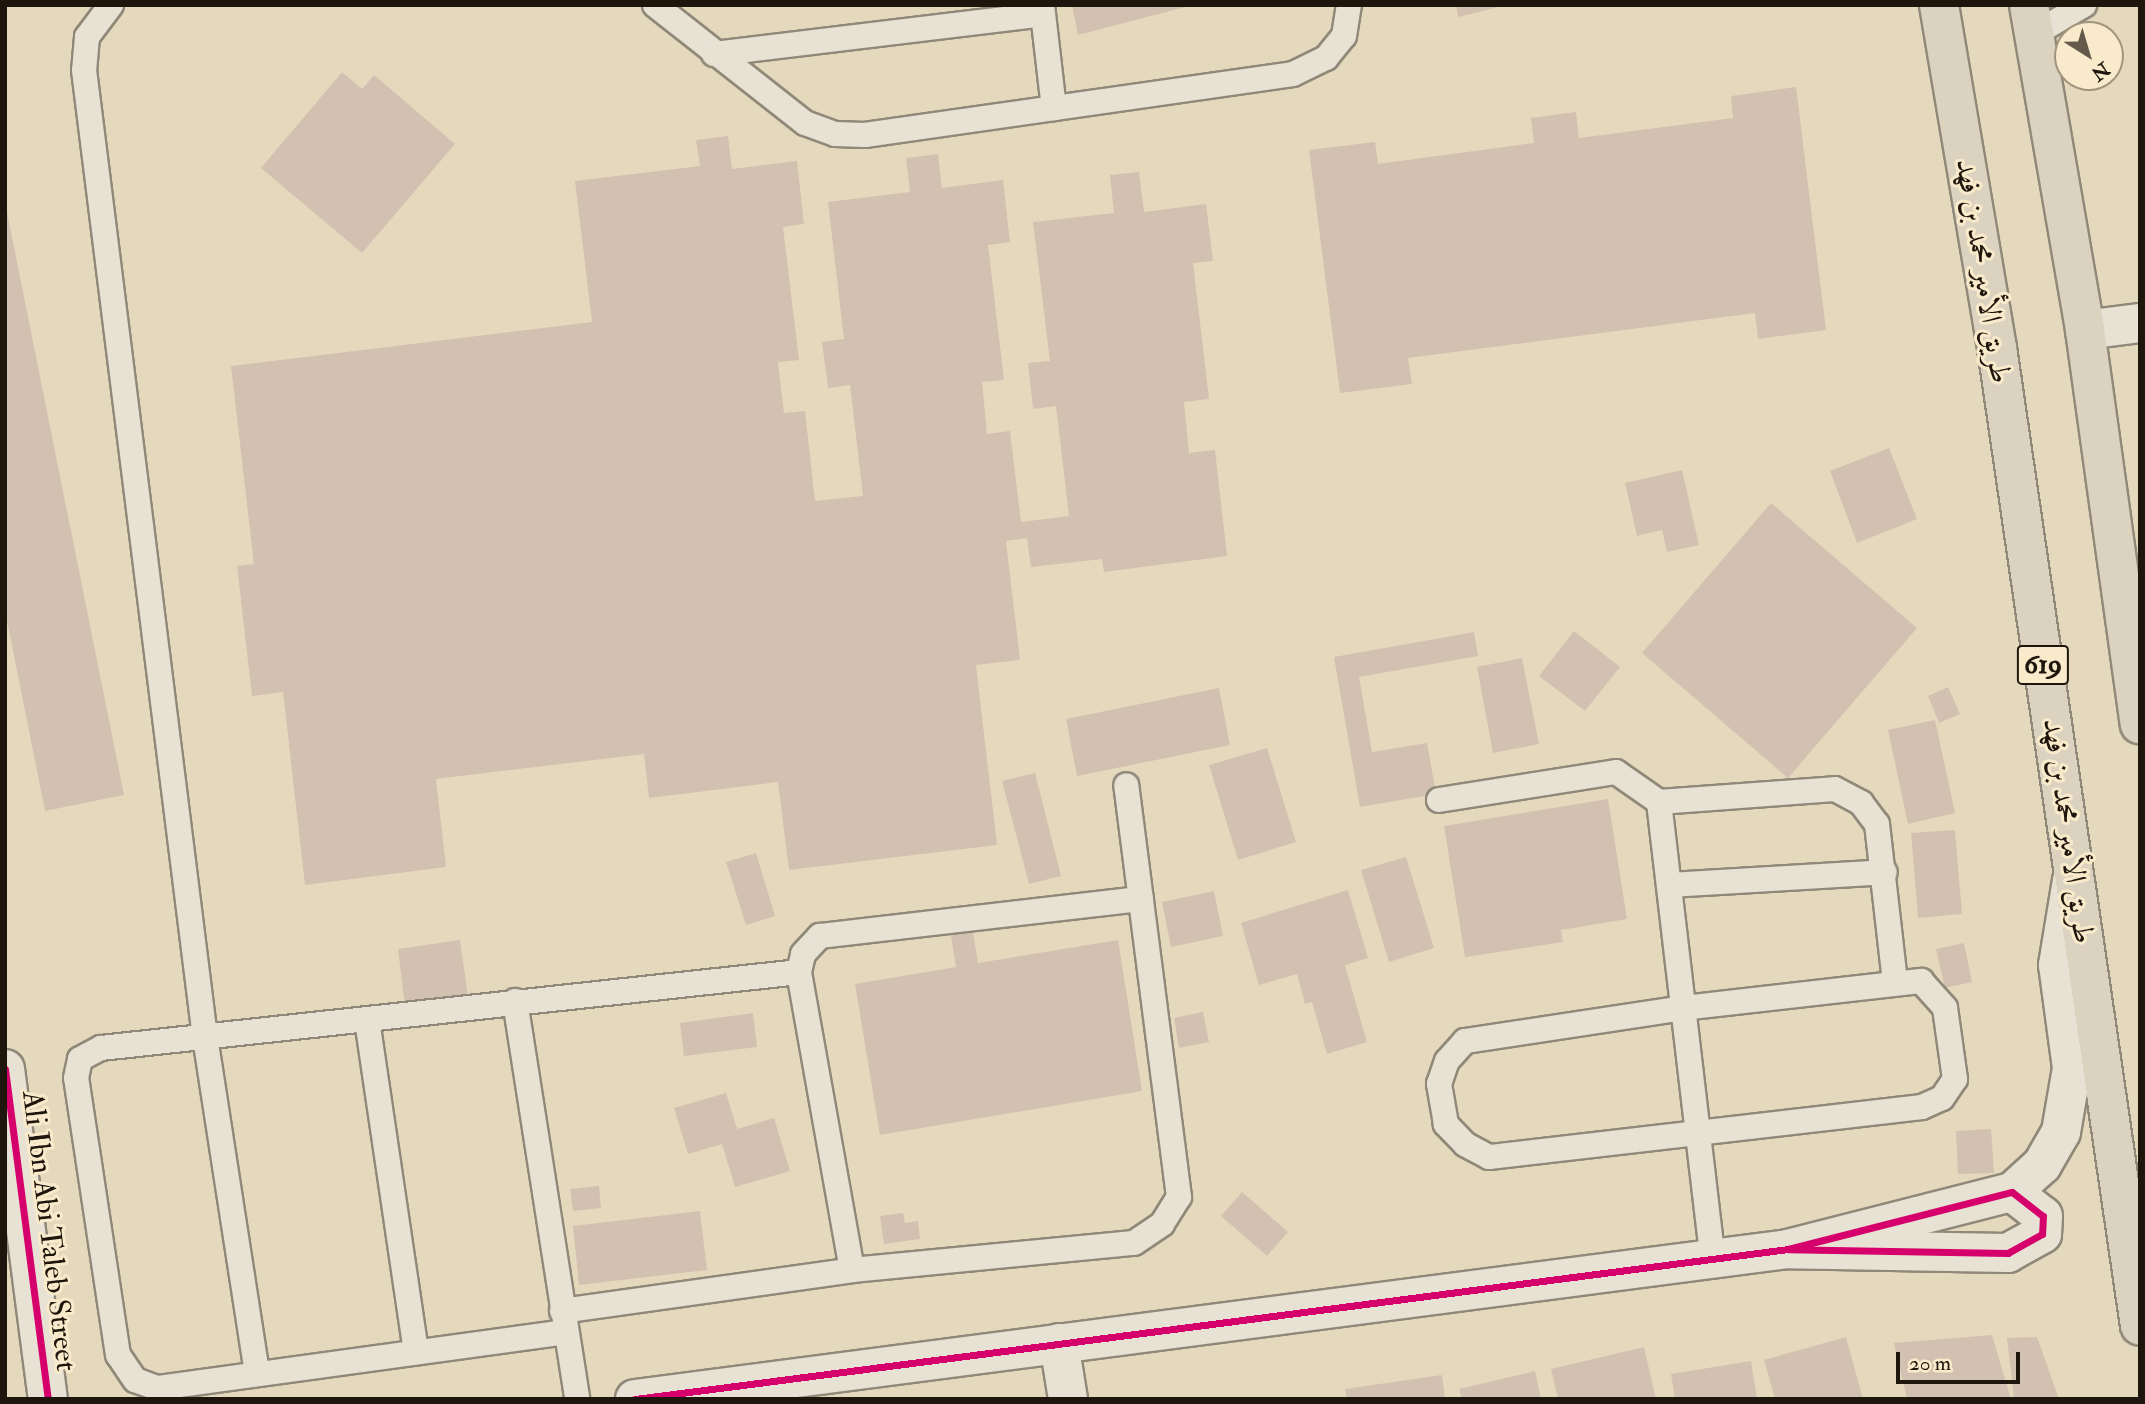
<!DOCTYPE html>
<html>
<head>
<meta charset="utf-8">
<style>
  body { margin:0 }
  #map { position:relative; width:2145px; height:1404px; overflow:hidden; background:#e5d9bd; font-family:"IM FELL Double Pica",Amiri,serif }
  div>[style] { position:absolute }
  .building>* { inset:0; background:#d2c1b0 }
  .roads { filter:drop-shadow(2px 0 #908878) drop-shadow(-2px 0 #908878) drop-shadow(0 2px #908878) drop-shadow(0 -2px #908878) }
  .service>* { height:24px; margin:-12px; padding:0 12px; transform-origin:12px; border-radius:12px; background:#e8e2d5 }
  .minor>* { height:38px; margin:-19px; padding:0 19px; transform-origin:19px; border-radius:19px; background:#e8e2d5 }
  .tertiary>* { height:38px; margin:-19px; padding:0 19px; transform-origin:19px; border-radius:19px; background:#e8e2d5 }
  .motorway>* { height:38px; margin:-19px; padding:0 19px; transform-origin:19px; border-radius:19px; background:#dcd2c0 }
  .cycleway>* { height:7px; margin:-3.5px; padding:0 3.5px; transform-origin:3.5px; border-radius:3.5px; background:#d6006c }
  span { translate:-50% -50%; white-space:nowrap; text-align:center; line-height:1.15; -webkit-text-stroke:6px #f8eaca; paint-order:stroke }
  .shield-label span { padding:2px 5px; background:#f8eaca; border:2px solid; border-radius:5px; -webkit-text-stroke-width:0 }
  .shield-label { font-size:28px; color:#1e160d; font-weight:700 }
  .street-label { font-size:30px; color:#1e160d }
  .frame { position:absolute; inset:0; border:7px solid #1e160d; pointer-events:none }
  .north { position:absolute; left:2054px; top:21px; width:70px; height:70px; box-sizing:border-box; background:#f8eaca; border:2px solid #a1957e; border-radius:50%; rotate:143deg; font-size:19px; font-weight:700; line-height:28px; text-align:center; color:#1e160d }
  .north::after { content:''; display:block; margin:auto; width:24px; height:32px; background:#645a4b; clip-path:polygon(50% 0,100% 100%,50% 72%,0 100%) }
  .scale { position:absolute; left:1896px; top:1352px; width:124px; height:32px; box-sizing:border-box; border:4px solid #1e160d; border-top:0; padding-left:9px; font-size:21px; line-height:24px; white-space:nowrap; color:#1e160d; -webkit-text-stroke:5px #f8eaca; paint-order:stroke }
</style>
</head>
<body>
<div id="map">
  <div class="building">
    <i style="clip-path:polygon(1072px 5px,1189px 5px,1189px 6px,1078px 35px)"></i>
    <i style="clip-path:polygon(1456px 5px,1503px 5px,1503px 6px,1458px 17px)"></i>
    <i style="clip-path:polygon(342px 72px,362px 89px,374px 75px,455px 144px,362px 253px,261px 168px)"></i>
    <i style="clip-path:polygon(1796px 87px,1826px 330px,1758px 339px,1755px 313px,1408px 358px,1412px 384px,1340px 393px,1309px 150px,1375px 142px,1378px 164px,1534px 143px,1531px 118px,1576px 112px,1579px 138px,1733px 118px,1731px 96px)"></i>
    <i style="clip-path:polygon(728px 136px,732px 169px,797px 161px,804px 224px,783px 227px,799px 360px,778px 362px,784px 413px,805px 411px,815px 501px,863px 496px,850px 385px,828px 388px,822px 342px,844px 339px,828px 202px,910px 192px,906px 158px,938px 154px,942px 188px,1003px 180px,1010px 242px,988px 245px,1004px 380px,982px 382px,987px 434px,1010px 431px,1021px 522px,1069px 516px,1056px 406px,1033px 409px,1028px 363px,1050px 361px,1033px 222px,1114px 213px,1110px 175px,1139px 172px,1144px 212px,1206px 204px,1213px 261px,1193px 263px,1209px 399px,1184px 402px,1189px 453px,1215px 450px,1227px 556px,1104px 572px,1102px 559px,1031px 567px,1027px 538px,1006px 541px,1020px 660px,976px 665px,997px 845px,789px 870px,778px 782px,649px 798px,644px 754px,436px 779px,446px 867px,305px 885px,283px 692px,252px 696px,237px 566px,254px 564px,231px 366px,592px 322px,575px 181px,700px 166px,696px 140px)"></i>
    <i style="clip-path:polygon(5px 202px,124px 795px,45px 811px,5px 611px)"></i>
    <i style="clip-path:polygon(1889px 448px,1917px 519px,1857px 543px,1830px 471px)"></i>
    <i style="clip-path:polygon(1682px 470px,1699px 545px,1667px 552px,1662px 530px,1637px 536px,1625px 483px)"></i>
    <i style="clip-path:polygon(1771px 503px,1917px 628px,1788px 778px,1642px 653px)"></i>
    <i style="clip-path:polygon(1574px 631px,1620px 667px,1585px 711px,1539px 676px)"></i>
    <i style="clip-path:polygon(1474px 632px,1478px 656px,1359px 677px,1372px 752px,1427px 743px,1436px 794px,1360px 807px,1334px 657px)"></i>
    <i style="clip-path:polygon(1522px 658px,1539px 744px,1493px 753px,1477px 667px)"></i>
    <i style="clip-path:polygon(1948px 687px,1960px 714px,1939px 723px,1928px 696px)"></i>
    <i style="clip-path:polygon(1219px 688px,1230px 745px,1077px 776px,1066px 719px)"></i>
    <i style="clip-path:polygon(1935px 720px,1955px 813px,1908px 824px,1888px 730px)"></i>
    <i style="clip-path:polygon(1267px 748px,1296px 842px,1238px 860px,1209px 765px)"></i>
    <i style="clip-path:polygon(1035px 773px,1061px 876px,1029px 884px,1002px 781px)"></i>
    <i style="clip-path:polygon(1608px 799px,1627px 919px,1561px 930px,1563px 942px,1465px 957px,1444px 826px)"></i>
    <i style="clip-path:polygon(1955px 830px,1962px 914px,1918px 918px,1911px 833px)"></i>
    <i style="clip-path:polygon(756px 853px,775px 916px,746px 925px,726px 862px)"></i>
    <i style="clip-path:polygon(1406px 857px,1434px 948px,1389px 962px,1361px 870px)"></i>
    <i style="clip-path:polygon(1348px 890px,1368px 958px,1345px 965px,1367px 1042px,1327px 1054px,1312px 1002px,1305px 1004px,1297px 974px,1259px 985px,1241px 923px)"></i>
    <i style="clip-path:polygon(1214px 891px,1223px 936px,1171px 947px,1162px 902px)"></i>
    <i style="clip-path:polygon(969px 907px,978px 963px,1118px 940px,1142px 1091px,880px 1135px,855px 984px,956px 967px,947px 910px)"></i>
    <i style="clip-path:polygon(460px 940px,468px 997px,405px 1006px,398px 949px)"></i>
    <i style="clip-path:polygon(1964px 943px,1972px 982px,1945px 988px,1936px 949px)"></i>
    <i style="clip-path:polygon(1203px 1012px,1209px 1042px,1179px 1048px,1174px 1018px)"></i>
    <i style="clip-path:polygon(753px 1013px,757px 1047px,684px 1056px,680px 1023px)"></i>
    <i style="clip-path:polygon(726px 1093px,737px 1129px,774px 1118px,790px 1171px,735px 1187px,722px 1144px,688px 1154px,674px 1108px)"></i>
    <i style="clip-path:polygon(1991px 1129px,1994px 1173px,1958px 1174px,1956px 1131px)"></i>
    <i style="clip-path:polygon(599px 1186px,601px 1208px,573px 1211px,570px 1189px)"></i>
    <i style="clip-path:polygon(1242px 1192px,1288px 1232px,1267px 1256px,1221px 1216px)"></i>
    <i style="clip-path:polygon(700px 1211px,707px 1270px,579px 1285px,573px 1226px)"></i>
    <i style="clip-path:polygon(903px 1213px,905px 1223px,918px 1221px,920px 1239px,884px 1244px,880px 1216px)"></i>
    <i style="clip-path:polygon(1992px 1335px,2011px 1399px,1907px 1399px,1894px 1343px)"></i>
    <i style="clip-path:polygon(1846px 1337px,1863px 1399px,1775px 1399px,1764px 1360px)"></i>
    <i style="clip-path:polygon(2037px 1337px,2059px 1399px,2014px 1399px,2007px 1338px)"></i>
    <i style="clip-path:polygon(1644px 1347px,1656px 1399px,1558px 1399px,1551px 1369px)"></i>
    <i style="clip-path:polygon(1751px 1361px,1757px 1399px,1675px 1399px,1671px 1374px)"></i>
    <i style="clip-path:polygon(1535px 1371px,1541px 1399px,1462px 1399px,1459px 1389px)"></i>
    <i style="clip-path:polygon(1442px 1375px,1445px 1399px,1347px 1399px,1345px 1389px)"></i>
  </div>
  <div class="roads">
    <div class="service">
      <i style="left:111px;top:5px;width:40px;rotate:127deg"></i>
      <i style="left:87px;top:37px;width:33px;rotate:95deg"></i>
      <i style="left:84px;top:70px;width:975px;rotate:82.87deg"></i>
      <i style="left:205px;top:1037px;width:341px;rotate:81.2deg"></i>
      <i style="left:655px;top:5px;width:191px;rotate:38.2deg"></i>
      <i style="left:805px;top:123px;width:32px;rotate:20deg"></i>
      <i style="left:835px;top:134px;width:30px;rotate:2deg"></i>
      <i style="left:865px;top:135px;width:432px;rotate:-8.1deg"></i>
      <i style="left:1293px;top:74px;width:37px;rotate:-26deg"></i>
      <i style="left:1326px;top:58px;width:28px;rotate:-51deg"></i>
      <i style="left:1344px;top:36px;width:31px;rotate:-81deg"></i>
      <i style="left:1042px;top:5px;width:104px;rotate:83.4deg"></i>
      <i style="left:2034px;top:34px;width:58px;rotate:-30.1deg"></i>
      <i style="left:714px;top:54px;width:331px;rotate:-6.9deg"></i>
      <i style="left:1439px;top:800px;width:179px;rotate:-9deg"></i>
      <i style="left:1616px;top:772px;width:52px;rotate:34.9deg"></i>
      <i style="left:1659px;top:802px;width:460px;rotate:83.3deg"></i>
      <i style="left:1659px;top:802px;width:176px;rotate:-4.2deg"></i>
      <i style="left:1835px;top:789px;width:30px;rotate:28deg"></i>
      <i style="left:1861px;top:803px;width:26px;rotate:53deg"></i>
      <i style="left:1877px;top:824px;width:160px;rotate:83.5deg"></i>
      <i style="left:1669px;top:885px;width:216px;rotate:-3.4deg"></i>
      <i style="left:1921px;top:981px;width:36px;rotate:48deg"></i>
      <i style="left:1945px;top:1008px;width:72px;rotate:82deg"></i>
      <i style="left:1955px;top:1079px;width:23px;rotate:124deg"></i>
      <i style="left:1942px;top:1098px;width:22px;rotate:156deg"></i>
      <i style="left:1922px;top:1107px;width:436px;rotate:173.4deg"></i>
      <i style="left:1489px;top:1157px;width:27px;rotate:-152deg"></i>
      <i style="left:1465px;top:1144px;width:28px;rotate:-134deg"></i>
      <i style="left:1446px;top:1124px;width:41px;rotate:-99.9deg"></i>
      <i style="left:1439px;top:1084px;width:24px;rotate:-71deg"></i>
      <i style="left:1447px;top:1061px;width:27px;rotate:-48deg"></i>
      <i style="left:1465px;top:1041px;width:220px;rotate:-8.6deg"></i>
      <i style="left:1683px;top:1008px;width:240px;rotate:-6.5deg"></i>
      <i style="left:515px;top:1001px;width:403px;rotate:81.1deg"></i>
      <i style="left:367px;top:1020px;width:336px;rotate:81.6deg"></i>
      <i style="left:852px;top:1270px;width:303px;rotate:-100.1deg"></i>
      <i style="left:799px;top:972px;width:18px;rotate:-77deg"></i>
      <i style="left:803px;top:954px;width:25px;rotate:-47deg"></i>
      <i style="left:820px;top:936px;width:323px;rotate:-6.6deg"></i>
      <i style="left:562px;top:1311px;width:293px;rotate:-8deg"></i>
      <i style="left:852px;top:1270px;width:283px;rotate:-5.5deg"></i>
      <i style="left:1134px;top:1243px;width:34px;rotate:-34deg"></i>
      <i style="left:1162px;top:1224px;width:32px;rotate:-58deg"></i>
      <i style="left:1179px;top:1197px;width:415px;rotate:-97.3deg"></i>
      <i style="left:566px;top:1332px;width:413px;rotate:172.2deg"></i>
      <i style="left:157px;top:1388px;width:23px;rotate:-160deg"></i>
      <i style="left:135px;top:1380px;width:30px;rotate:-124deg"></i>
      <i style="left:118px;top:1355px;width:280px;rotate:-98.6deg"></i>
      <i style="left:76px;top:1078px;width:19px;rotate:-78deg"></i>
      <i style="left:80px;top:1059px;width:24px;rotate:-28deg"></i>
      <i style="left:101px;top:1048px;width:702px;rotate:-6.21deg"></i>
    </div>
    <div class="minor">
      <i style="left:2085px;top:330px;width:55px;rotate:-7.3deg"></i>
      <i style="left:2012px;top:1192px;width:40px;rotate:-42deg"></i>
      <i style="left:2042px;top:1165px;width:38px;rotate:-60deg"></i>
      <i style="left:2061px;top:1132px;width:65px;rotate:-80.2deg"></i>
      <i style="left:2072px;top:1068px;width:104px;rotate:-97.7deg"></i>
      <i style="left:2058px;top:965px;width:86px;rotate:-80.6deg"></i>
      <i style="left:1059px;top:1343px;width:57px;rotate:80.9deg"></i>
      <i style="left:635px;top:1399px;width:1163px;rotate:-7.41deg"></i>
      <i style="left:1788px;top:1249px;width:231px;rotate:-14.3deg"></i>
      <i style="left:2012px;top:1192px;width:39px;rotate:38deg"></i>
      <i style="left:2043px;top:1216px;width:18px;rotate:93deg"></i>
      <i style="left:2042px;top:1234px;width:39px;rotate:151deg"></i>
      <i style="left:2008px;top:1253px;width:220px;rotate:-179deg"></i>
    </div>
    <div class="tertiary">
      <i style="left:5px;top:1069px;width:333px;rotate:82.6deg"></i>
    </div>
    <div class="motorway">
      <i style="left:1939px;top:5px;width:348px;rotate:80.4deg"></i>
      <i style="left:1997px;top:348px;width:988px;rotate:81.68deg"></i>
      <i style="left:2029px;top:5px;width:330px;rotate:80.2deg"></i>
      <i style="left:2085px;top:330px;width:398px;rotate:82.1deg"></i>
    </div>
  </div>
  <div class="cycleway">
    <i style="left:5px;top:1069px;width:333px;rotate:82.6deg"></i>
    <i style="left:635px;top:1399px;width:1163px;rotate:-7.41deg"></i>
    <i style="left:1788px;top:1249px;width:231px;rotate:-14.3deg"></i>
    <i style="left:2012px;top:1192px;width:39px;rotate:38deg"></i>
    <i style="left:2043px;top:1216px;width:18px;rotate:93deg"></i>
    <i style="left:2042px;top:1234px;width:39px;rotate:151deg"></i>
    <i style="left:2008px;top:1253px;width:220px;rotate:-179deg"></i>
  </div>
  <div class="shield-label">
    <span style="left:2043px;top:665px">619</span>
  </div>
  <div class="street-label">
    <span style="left:1983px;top:271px;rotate:81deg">طريق الأمير محمد بن فهد</span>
    <span style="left:2068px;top:831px;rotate:82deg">طريق الأمير محمد بن فهد</span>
    <span style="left:49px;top:1231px;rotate:83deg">Ali Ibn Abi Taleb Street</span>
  </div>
  <div class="frame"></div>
  <div class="north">N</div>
  <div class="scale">20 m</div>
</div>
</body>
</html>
